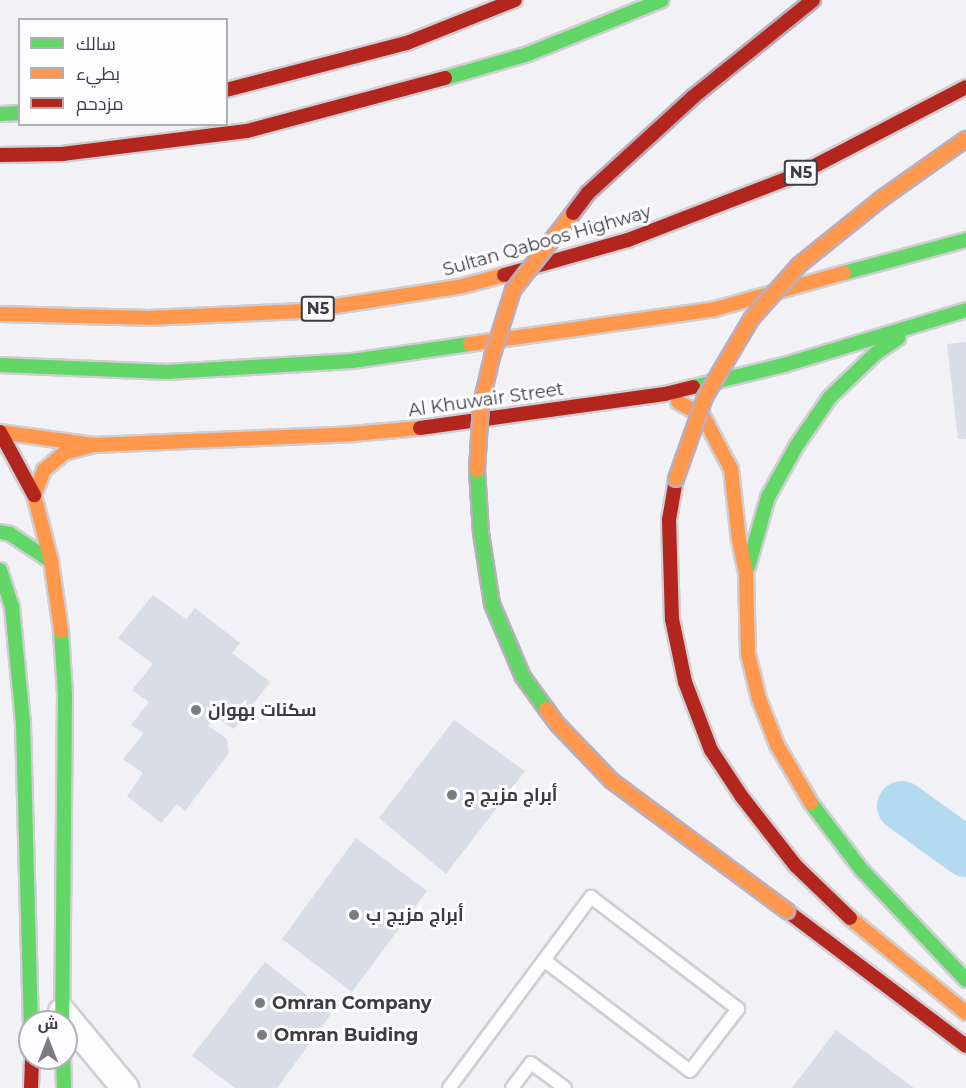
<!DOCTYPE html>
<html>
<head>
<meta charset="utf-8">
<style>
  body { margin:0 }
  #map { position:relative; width:966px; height:1088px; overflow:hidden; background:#f1f1f6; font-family:Montserrat,Cairo,sans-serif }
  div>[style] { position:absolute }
  .river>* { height:50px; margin:-25px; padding:0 25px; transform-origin:25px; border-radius:25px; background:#b3daee }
  .building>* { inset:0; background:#d8dde8 }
  .roads { filter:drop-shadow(2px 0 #cfcfd3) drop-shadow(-2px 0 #cfcfd3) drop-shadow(0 2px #cfcfd3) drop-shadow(0 -2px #cfcfd3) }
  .lane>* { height:12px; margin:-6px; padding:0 6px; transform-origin:6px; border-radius:6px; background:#fdfdfe }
  .street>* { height:26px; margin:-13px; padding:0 13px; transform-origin:13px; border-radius:13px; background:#fdfdfe }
  .fast>* { height:14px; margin:-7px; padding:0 7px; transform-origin:7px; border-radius:7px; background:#63d668 }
  .slow>* { height:14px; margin:-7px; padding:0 7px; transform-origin:7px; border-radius:7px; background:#ff974d }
  .jam>* { height:14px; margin:-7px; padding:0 7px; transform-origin:7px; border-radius:7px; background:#b3261e }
  .bridges { filter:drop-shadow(2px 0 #baaebd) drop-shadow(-2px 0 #baaebd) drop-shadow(0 2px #baaebd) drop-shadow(0 -2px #baaebd) }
  .fast-bridge>* { height:14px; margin:-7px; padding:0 7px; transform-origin:7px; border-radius:7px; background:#63d668 }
  .slow-bridge>* { height:14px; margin:-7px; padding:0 7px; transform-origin:7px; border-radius:7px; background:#ff974d }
  .jam-bridge>* { height:14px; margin:-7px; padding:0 7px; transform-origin:7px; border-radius:7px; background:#b3261e }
  .dots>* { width:16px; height:16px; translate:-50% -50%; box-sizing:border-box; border:3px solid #fdfdff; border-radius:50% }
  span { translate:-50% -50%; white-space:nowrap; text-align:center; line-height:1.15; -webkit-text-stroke:6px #fdfdff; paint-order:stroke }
  .shield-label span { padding:2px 4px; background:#fdfdff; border:2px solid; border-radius:4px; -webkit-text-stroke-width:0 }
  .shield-label { font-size:16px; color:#3d3c40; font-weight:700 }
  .street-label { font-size:18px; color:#3d3c40 }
  .poi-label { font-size:18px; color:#3d3c40; font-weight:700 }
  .left { translate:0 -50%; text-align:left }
  .legend { position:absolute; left:18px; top:18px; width:210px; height:108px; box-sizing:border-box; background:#fdfdff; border:2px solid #b0b0b3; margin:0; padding:8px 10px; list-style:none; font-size:18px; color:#3d3c40 }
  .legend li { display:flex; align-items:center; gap:12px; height:30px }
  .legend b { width:30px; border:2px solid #b0b0b3 }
  .north { position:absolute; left:18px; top:1010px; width:60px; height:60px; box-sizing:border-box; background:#fdfdff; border:2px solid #b0b0b3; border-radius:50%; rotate:0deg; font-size:16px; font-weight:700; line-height:24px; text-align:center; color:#3d3c40 }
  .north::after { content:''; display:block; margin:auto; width:21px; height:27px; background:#7c7b80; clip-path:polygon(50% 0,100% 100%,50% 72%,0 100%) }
</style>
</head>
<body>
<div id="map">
  <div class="river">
    <i style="left:902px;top:806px;width:79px;rotate:35.7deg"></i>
  </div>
  <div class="building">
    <i style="clip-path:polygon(966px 342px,966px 439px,958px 439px,947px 344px)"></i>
    <i style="clip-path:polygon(153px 595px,186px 619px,195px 608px,240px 643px,232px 653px,270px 682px,234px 729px,215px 717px,208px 726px,226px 738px,229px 753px,185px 811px,177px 804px,161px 823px,127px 796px,143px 773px,123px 759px,144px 733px,131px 725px,149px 702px,132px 690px,153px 664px,118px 638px)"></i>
    <i style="clip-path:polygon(454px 720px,525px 771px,446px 874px,379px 818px)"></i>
    <i style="clip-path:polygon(356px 838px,427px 891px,352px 992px,282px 939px)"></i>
    <i style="clip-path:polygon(265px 962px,331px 1014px,277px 1088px,235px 1088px,192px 1056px)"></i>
    <i style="clip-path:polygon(836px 1030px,914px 1088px,792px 1088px)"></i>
  </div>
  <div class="roads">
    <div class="lane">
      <i style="left:449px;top:1088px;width:159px;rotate:-53.4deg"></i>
      <i style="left:544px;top:960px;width:79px;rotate:-53.3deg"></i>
      <i style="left:591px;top:897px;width:185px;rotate:37.3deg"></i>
      <i style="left:738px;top:1009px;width:78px;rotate:127.7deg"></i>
      <i style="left:690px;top:1071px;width:183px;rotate:-142.8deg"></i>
      <i style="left:512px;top:1088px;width:31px;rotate:-53deg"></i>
      <i style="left:531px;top:1063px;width:42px;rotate:36.3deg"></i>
    </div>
    <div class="street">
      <i style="left:62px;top:1012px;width:99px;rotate:50.3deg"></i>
    </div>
    <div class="fast">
      <i style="left:445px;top:78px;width:86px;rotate:-16.1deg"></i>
      <i style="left:528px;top:54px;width:144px;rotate:-21.9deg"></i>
      <i style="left:0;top:114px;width:20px;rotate:-3deg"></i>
      <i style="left:844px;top:273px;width:126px;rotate:-15.1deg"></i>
      <i style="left:0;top:365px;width:167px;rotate:2.4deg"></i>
      <i style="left:167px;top:372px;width:185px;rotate:-3.4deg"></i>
      <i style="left:352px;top:361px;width:119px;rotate:-8.2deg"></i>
      <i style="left:693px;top:387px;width:94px;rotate:-13.6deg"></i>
      <i style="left:784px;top:365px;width:190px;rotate:-16.8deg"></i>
      <i style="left:0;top:532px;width:10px;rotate:11deg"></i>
      <i style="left:10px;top:534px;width:49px;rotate:33.4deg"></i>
      <i style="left:748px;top:567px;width:73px;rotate:-74.1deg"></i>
      <i style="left:768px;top:497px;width:60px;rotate:-60.9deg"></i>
      <i style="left:797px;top:445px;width:58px;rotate:-55.5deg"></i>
      <i style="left:830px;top:397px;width:64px;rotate:-43.7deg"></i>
      <i style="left:876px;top:353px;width:27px;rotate:-34deg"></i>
      <i style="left:0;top:570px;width:39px;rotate:72deg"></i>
      <i style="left:12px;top:607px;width:118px;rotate:84.6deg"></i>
      <i style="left:23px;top:724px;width:298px;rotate:88.5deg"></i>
      <i style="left:61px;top:631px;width:64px;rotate:86.4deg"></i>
      <i style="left:65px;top:695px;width:327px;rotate:90.5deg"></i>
      <i style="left:811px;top:803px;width:83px;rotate:52.9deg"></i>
      <i style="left:861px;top:869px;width:153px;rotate:46.6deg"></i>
      <i style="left:63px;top:1058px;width:30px;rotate:88deg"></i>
    </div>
    <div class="slow">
      <i style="left:0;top:314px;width:148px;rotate:1.5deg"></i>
      <i style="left:148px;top:318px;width:156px;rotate:-2.6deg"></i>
      <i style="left:304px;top:311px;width:161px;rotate:-8.9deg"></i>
      <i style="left:463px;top:286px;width:42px;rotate:-15deg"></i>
      <i style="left:470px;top:344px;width:247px;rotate:-8.1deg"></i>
      <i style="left:715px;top:309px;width:134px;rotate:-15.6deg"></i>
      <i style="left:678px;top:402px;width:29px;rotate:29deg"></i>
      <i style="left:703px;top:416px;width:60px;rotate:62.2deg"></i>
      <i style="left:731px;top:469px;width:71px;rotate:83.6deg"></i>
      <i style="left:739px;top:540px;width:33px;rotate:78deg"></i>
      <i style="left:746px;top:572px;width:82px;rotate:88.6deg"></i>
      <i style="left:748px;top:654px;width:46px;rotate:76.3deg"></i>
      <i style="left:759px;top:699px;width:49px;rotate:68.6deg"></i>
      <i style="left:777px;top:745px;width:67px;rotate:59.6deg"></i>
      <i style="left:0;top:432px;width:95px;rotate:7.9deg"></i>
      <i style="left:94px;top:445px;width:258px;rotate:-2.4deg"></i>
      <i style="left:352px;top:434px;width:68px;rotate:-5deg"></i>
      <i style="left:61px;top:631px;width:71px;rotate:-98.1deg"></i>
      <i style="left:51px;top:561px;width:68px;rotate:-104.4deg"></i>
      <i style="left:34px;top:495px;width:27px;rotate:-68deg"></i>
      <i style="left:44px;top:470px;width:26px;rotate:-40deg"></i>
      <i style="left:64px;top:453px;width:30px;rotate:-15deg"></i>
      <i style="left:850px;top:918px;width:150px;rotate:39.3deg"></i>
    </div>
    <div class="jam">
      <i style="left:226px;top:90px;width:187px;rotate:-14.6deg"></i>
      <i style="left:407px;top:43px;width:116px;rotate:-21.7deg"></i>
      <i style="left:0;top:155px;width:62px;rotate:-0.9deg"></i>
      <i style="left:62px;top:154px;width:186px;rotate:-7.1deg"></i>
      <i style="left:247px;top:131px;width:205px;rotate:-15deg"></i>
      <i style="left:504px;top:275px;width:129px;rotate:-15.8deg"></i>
      <i style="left:628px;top:240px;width:183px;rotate:-21.1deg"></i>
      <i style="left:799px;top:174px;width:188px;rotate:-27.5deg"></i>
      <i style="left:420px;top:428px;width:247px;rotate:-7.9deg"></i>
      <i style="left:665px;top:394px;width:29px;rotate:-14deg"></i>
      <i style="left:0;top:432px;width:72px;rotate:61.6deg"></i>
      <i style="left:676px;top:479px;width:42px;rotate:99.7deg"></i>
      <i style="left:669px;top:520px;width:99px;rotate:88.3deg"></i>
      <i style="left:672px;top:619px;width:64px;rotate:78.3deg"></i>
      <i style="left:685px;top:682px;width:73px;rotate:69.1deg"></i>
      <i style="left:711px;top:750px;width:56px;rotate:56.6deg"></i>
      <i style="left:742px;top:797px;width:88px;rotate:52deg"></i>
      <i style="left:796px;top:866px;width:75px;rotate:43.9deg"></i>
      <i style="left:787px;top:911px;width:224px;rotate:37deg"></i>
      <i style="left:31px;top:1088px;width:30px;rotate:-88deg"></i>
    </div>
  </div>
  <div class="bridges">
    <div class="fast-bridge">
      <i style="left:477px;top:470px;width:63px;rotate:86.4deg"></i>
      <i style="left:481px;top:533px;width:72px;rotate:81.2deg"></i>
      <i style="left:492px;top:604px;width:79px;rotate:67deg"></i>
      <i style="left:523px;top:677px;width:39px;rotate:54deg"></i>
    </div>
    <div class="slow-bridge">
      <i style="left:477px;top:470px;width:66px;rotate:-86.5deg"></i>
      <i style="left:481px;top:404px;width:48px;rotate:-76.8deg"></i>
      <i style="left:492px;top:357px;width:70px;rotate:-72.6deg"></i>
      <i style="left:513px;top:290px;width:98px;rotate:-52.1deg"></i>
      <i style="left:676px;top:479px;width:87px;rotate:-70.5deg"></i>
      <i style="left:705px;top:397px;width:92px;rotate:-59.3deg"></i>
      <i style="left:752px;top:318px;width:71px;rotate:-48.4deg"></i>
      <i style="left:799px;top:265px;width:105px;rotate:-38.8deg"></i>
      <i style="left:881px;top:199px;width:104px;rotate:-35.2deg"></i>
      <i style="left:546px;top:709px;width:21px;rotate:53deg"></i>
      <i style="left:559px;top:726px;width:76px;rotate:46.1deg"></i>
      <i style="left:612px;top:781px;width:218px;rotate:36.6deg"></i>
    </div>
    <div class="jam-bridge">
      <i style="left:573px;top:213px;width:25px;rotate:-53deg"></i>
      <i style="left:588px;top:193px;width:142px;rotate:-42.4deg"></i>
      <i style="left:693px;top:97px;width:154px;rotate:-38.9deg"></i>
    </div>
  </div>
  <div class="dots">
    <i style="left:196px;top:710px;background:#7c7b80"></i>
    <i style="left:452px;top:795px;background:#7c7b80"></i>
    <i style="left:354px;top:915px;background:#7c7b80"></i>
    <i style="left:260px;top:1003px;background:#7c7b80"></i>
    <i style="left:262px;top:1035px;background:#7c7b80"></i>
  </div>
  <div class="shield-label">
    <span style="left:801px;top:173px">N5</span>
    <span style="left:318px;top:309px">N5</span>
  </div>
  <div class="street-label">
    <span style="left:547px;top:241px;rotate:-16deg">Sultan Qaboos Highway</span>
    <span style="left:486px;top:400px;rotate:-8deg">Al Khuwair Street</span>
  </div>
  <div class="poi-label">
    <span class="left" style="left:208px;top:710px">سكنات بهوان</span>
    <span class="left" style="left:464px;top:795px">أبراج مزيج ج</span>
    <span class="left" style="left:366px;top:915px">أبراج مزيج ب</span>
    <span class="left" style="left:272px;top:1003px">Omran Company</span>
    <span class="left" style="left:274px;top:1035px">Omran Buiding</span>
  </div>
  <ul class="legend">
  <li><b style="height:8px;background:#63d668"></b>سالك</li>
  <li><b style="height:8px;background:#ff974d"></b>بطيء</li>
  <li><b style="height:8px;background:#b3261e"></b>مزدحم</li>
  </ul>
  <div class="north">ش</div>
</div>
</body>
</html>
